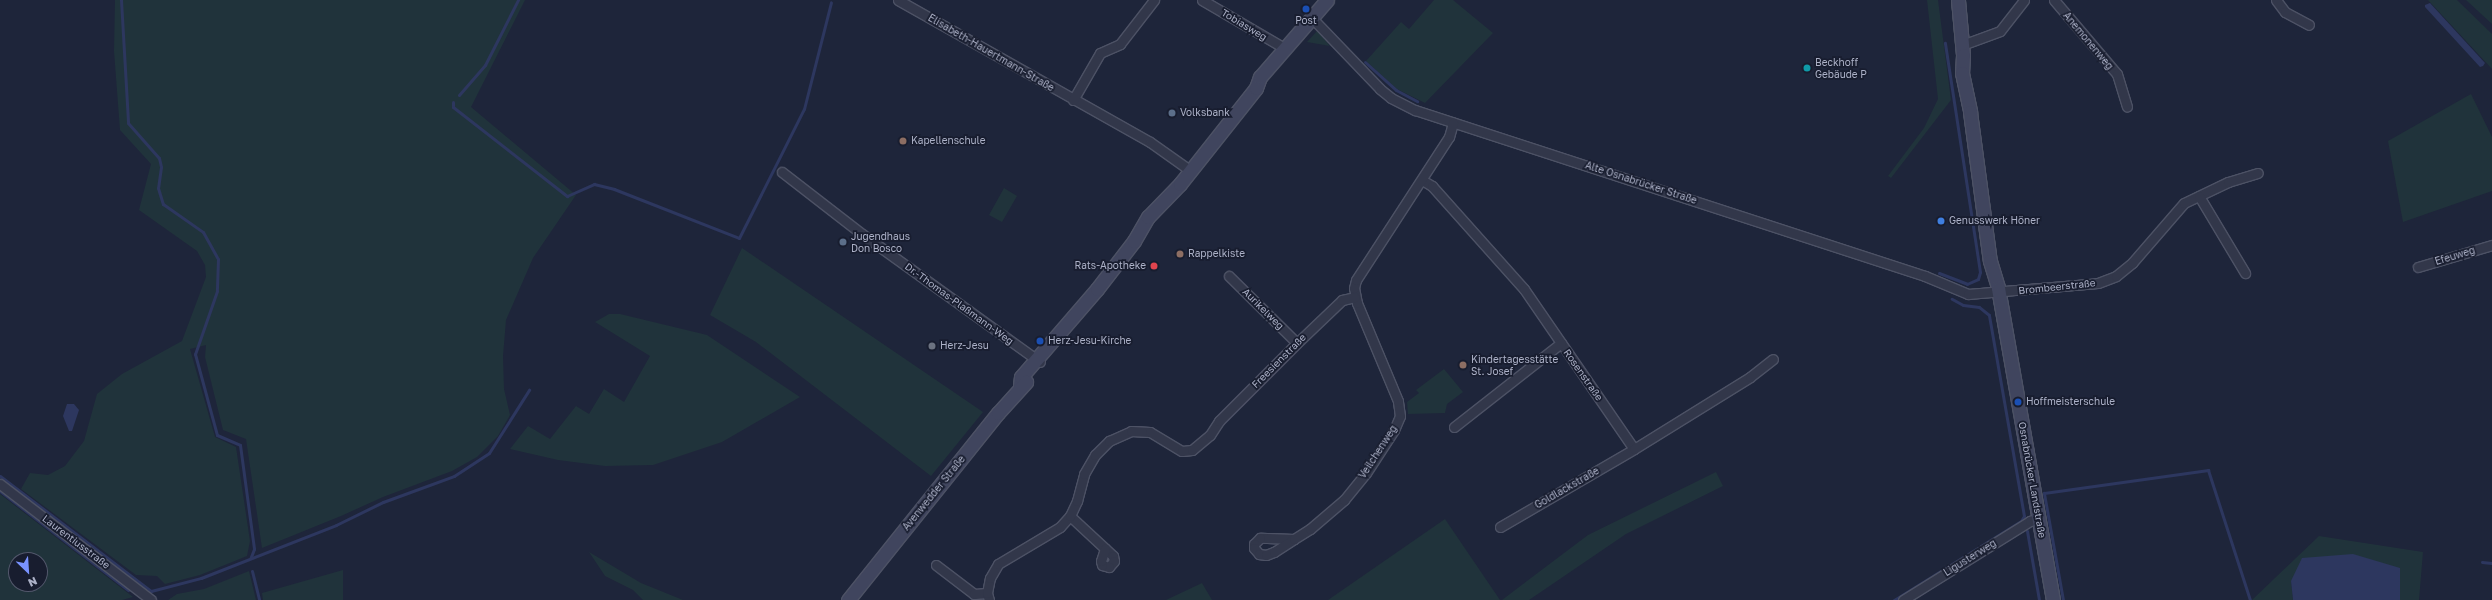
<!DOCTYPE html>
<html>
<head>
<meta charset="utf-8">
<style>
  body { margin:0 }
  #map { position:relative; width:2492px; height:600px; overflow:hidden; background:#1e253a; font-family:"Golos Text",sans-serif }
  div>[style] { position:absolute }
  .green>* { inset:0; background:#20333b }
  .water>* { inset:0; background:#2d375f }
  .stream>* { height:3px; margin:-1.5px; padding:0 1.5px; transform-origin:1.5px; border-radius:1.5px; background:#2d375f }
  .roads { filter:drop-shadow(1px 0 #4d5265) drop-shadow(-1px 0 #4d5265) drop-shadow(0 1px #4d5265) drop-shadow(0 -1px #4d5265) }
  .street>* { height:9px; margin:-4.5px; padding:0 4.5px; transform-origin:4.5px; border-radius:4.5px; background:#32374a }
  .secondary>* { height:13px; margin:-6.5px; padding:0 6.5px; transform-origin:6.5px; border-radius:6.5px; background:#40455e }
  .dots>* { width:11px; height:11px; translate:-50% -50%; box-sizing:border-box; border:2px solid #181d2f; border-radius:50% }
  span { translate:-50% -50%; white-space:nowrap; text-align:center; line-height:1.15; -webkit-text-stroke:3.5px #181d2f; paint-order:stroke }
  .poi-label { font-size:10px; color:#acb1c7 }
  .left { translate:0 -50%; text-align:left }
  .right { translate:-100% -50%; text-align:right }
  .street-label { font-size:10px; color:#acb1c7 }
  .north { position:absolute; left:8px; top:552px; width:40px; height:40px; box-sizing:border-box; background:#181d2f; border:1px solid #53586c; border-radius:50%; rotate:155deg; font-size:11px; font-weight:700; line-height:16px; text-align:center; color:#acb1c7 }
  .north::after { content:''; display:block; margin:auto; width:14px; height:18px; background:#7992ff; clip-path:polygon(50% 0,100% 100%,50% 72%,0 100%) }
</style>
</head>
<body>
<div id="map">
  <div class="green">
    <i style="clip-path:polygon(115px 0,525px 0,471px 107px,576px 195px,533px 258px,506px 320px,503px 356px,504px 389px,510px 415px,498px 436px,477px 457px,452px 471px,383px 497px,341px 516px,262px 548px,246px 439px,223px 430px,205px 357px,206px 345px,190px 349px,215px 437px,236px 447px,250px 541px,247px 556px,200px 575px,165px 584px,157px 576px,136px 575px,21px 489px,30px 473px,48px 475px,65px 466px,84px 441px,97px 394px,122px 374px,182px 341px,206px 277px,205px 265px,197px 251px,139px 210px,151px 164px,120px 130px,114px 51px)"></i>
    <i style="clip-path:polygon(1434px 0,1453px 0,1493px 33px,1425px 103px,1397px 89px,1366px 61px,1401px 22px,1409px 29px)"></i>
    <i style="clip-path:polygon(1927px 0,1938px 0,1951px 100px,1891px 178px,1888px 176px,1924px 128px,1938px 99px)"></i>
    <i style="clip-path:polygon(2428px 0,2457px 0,2492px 34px,2492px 69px)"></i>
    <i style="clip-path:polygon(2466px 0,2492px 0,2492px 24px)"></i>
    <i style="clip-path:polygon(1317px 31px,1330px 46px,1307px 42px)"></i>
    <i style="clip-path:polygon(2471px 94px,2492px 137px,2492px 191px,2403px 222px,2388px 141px)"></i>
    <i style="clip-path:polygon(1004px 188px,1017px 196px,1002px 222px,989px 215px)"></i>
    <i style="clip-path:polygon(742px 248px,983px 412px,931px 476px,756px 342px,710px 315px)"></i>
    <i style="clip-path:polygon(609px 314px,620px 314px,707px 335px,800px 397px,722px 442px,653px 465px,605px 466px,558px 460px,510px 449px,528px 426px,550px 439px,576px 406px,589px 414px,604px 389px,624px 402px,650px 356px,595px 322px)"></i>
    <i style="clip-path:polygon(1444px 369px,1463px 392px,1447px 404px,1445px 413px,1408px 414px,1407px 402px,1419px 393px,1416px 390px)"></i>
    <i style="clip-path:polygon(1716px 472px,1723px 486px,1626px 534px,1529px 600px,1502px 600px,1588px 535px)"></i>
    <i style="clip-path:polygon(evenodd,0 494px,133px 597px,122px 600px,0 600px,0 494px,16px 560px,40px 560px,40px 584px,16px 584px,16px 560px)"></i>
    <i style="clip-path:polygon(1445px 519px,1500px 600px,1328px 600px)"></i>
    <i style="clip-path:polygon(2319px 536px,2423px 552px,2419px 600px,2400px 600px,2400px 568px,2291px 581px,2293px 600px,2252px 600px)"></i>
    <i style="clip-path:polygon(589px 552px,641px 583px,683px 600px,643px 600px,633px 590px,605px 576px)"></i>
    <i style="clip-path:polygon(343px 570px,343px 600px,263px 600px,262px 593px)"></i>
    <i style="clip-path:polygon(249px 571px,256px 600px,168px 600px,177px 594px,204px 589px)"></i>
    <i style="clip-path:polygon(1202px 583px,1212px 600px,1166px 600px)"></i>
  </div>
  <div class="water">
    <i style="clip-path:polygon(2430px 3px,2485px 63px,2483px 66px,2480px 67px,2425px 7px,2425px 5px)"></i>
    <i style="clip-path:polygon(67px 404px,74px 404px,79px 410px,72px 431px,69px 431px,63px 416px)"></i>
    <i style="clip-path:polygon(2353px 554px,2400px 568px,2400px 600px,2293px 600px,2291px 581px,2302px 558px)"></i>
  </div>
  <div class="stream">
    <i style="left:121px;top:0;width:123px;rotate:86.7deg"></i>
    <i style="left:128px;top:123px;width:47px;rotate:48.5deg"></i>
    <i style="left:159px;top:158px;width:9px;rotate:77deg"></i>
    <i style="left:161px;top:167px;width:21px;rotate:98deg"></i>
    <i style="left:158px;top:188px;width:17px;rotate:73deg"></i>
    <i style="left:163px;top:204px;width:49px;rotate:35deg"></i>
    <i style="left:203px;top:232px;width:31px;rotate:61deg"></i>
    <i style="left:218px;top:259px;width:32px;rotate:92deg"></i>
    <i style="left:217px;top:291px;width:67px;rotate:109.2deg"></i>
    <i style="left:195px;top:354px;width:84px;rotate:74.8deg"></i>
    <i style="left:217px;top:435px;width:25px;rotate:23deg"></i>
    <i style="left:240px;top:445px;width:105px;rotate:82.3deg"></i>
    <i style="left:254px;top:549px;width:9px;rotate:111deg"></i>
    <i style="left:1365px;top:62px;width:42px;rotate:42.1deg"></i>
    <i style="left:1396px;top:90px;width:24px;rotate:28deg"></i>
    <i style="left:459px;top:95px;width:40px;rotate:-49deg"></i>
    <i style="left:485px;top:65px;width:73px;rotate:-63.1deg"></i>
    <i style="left:453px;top:102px;width:5px;rotate:90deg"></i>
    <i style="left:453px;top:107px;width:145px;rotate:38deg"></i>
    <i style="left:567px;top:196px;width:30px;rotate:-24deg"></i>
    <i style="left:594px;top:184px;width:21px;rotate:14deg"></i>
    <i style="left:614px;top:189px;width:134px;rotate:21.4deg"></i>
    <i style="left:739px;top:238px;width:144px;rotate:-63.3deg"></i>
    <i style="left:804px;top:109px;width:110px;rotate:-75.8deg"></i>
    <i style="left:1939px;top:273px;width:30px;rotate:21deg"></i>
    <i style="left:1967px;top:284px;width:12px;rotate:-24deg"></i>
    <i style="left:1978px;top:279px;width:7px;rotate:-74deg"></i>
    <i style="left:1980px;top:272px;width:232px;rotate:-98.7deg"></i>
    <i style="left:0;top:476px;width:190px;rotate:37.3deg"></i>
    <i style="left:151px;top:591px;width:52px;rotate:-14.6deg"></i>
    <i style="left:201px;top:578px;width:145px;rotate:-21.4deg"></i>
    <i style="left:336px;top:525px;width:52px;rotate:-26.1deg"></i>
    <i style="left:383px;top:502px;width:76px;rotate:-20.1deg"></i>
    <i style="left:454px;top:476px;width:42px;rotate:-33.3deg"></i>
    <i style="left:489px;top:453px;width:75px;rotate:-57.6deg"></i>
    <i style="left:0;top:491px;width:162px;rotate:37.7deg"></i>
    <i style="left:2027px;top:531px;width:70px;rotate:80.1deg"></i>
    <i style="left:2482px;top:562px;width:10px;rotate:6deg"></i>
    <i style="left:252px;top:571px;width:30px;rotate:76deg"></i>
    <i style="left:1894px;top:600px;width:150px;rotate:-31.9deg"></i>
    <i style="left:2021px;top:521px;width:6px;rotate:-59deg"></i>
    <i style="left:2024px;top:516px;width:204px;rotate:-99.9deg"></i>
    <i style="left:1989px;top:315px;width:13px;rotate:-141deg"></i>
    <i style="left:1979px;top:307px;width:16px;rotate:-173deg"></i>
    <i style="left:1963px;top:305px;width:13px;rotate:-151deg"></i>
    <i style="left:2063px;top:600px;width:109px;rotate:-100.1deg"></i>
    <i style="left:2044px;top:493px;width:166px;rotate:-8deg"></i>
    <i style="left:2208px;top:470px;width:137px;rotate:72.1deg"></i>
  </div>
  <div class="roads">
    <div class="street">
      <i style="left:898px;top:0;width:289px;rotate:29.4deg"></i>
      <i style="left:1150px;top:142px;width:50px;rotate:35.3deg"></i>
      <i style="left:1202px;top:0;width:97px;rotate:30.3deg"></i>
      <i style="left:2054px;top:0;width:97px;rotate:49.6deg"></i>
      <i style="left:2117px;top:74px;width:34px;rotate:73deg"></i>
      <i style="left:2276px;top:0;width:15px;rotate:53deg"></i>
      <i style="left:2285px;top:12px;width:27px;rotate:28deg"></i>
      <i style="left:1312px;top:18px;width:98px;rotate:46.2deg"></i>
      <i style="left:1380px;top:89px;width:14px;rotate:39deg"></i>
      <i style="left:1391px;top:98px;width:27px;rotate:27deg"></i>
      <i style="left:1415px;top:110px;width:536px;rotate:18.03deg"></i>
      <i style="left:1925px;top:276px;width:47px;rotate:22.7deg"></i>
      <i style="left:1968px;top:294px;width:130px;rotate:-4.8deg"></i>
      <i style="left:2098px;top:283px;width:19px;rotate:-21deg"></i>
      <i style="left:2116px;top:276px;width:21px;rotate:-39deg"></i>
      <i style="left:2132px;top:263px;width:79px;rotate:-49.1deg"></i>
      <i style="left:2184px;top:203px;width:49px;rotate:-25.5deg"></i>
      <i style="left:2228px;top:182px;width:31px;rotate:-17deg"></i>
      <i style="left:1962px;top:45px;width:40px;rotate:-20.2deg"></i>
      <i style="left:2000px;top:31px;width:39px;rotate:-52deg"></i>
      <i style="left:1073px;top:100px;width:54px;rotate:-60.1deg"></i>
      <i style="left:1100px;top:53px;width:22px;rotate:-24deg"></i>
      <i style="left:1120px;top:44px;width:56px;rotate:-52.3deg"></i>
      <i style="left:782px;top:172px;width:101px;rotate:37.8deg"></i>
      <i style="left:862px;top:234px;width:219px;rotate:35.7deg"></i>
      <i style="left:1422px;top:180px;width:12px;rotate:31deg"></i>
      <i style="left:1432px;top:186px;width:138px;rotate:48.2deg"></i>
      <i style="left:1524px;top:289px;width:194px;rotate:55.5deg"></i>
      <i style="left:2199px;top:196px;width:90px;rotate:59.1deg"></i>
      <i style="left:2418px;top:267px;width:77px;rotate:-16.6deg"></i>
      <i style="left:1229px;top:276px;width:95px;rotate:44.6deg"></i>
      <i style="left:1454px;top:427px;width:136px;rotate:-38.1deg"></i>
      <i style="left:0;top:484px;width:190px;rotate:37.5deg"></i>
      <i style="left:1070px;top:516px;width:59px;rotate:42.9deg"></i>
      <i style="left:1113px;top:556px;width:5px;rotate:79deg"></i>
      <i style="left:1114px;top:561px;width:8px;rotate:130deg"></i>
      <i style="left:1109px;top:567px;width:7px;rotate:-164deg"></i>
      <i style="left:1102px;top:565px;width:4px;rotate:-104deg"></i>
      <i style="left:1101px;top:561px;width:13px;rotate:-72deg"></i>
      <i style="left:1500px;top:527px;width:155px;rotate:-30.2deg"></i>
      <i style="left:1634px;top:449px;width:137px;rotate:-31.8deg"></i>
      <i style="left:1750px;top:377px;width:29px;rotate:-38deg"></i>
      <i style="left:1294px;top:539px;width:34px;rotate:-178deg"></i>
      <i style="left:1260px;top:538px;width:8px;rotate:135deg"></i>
      <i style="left:1254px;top:544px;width:4px;rotate:90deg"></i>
      <i style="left:1254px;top:548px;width:8px;rotate:50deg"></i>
      <i style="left:1259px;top:554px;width:7px;rotate:8deg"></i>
      <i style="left:1266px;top:555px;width:9px;rotate:-21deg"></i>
      <i style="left:1274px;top:552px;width:24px;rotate:-33deg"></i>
      <i style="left:1294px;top:539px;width:19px;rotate:-32deg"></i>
      <i style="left:1310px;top:529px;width:45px;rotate:-40.5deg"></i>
      <i style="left:1344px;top:500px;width:35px;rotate:-51deg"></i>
      <i style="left:1366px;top:473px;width:51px;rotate:-56.9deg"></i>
      <i style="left:1394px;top:430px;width:15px;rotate:-67deg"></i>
      <i style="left:1400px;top:416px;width:15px;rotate:-98deg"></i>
      <i style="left:1398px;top:401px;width:106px;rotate:-112.7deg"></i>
      <i style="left:1357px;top:303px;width:15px;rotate:-101deg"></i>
      <i style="left:1354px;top:288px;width:8px;rotate:-76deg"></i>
      <i style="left:1356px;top:280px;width:171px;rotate:-57deg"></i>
      <i style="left:1449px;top:137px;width:15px;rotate:-74deg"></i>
      <i style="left:936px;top:565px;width:48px;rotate:37.3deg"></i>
      <i style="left:974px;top:594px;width:13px;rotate:-4deg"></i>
      <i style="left:989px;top:600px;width:7px;rotate:-106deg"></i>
      <i style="left:987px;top:593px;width:15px;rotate:-79deg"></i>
      <i style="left:990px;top:578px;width:16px;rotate:-60deg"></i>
      <i style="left:998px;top:564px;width:72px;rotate:-30.8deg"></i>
      <i style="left:1060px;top:527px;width:15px;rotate:-48deg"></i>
      <i style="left:1070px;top:516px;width:17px;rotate:-65deg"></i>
      <i style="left:1077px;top:501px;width:28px;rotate:-75deg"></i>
      <i style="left:1084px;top:474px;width:22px;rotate:-60deg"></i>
      <i style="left:1095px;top:455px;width:20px;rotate:-45deg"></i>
      <i style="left:1109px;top:441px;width:24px;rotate:-24deg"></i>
      <i style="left:1131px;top:431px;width:19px;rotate:3deg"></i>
      <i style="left:1150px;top:432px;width:37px;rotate:31deg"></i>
      <i style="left:1182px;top:451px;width:10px;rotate:-6deg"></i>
      <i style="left:1192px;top:450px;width:23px;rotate:-40deg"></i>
      <i style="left:1210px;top:435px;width:17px;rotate:-57deg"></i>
      <i style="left:1219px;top:421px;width:110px;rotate:-45deg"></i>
      <i style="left:1297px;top:343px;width:62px;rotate:-43.7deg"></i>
      <i style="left:1342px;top:300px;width:13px;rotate:-13deg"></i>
      <i style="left:1903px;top:600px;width:150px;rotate:-31.9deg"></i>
      <i style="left:2030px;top:521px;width:9px;rotate:-13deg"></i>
    </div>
    <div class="secondary">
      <i style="left:1958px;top:0;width:55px;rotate:84.8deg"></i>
      <i style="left:1963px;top:55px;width:18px;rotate:93deg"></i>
      <i style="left:1962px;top:73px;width:40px;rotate:78deg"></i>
      <i style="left:1970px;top:112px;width:150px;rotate:82.4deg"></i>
      <i style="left:1990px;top:261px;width:28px;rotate:73deg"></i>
      <i style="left:1998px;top:288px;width:317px;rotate:80deg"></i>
      <i style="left:1020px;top:386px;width:9px;rotate:-84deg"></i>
      <i style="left:1021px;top:377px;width:116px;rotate:-49.2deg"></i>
      <i style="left:1097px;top:289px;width:61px;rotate:-52.4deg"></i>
      <i style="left:1134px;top:241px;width:28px;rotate:-60deg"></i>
      <i style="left:1148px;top:217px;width:46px;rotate:-45.9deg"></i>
      <i style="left:1180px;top:184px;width:122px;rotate:-51.6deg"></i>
      <i style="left:1256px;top:88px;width:12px;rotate:-70deg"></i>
      <i style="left:1260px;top:77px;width:102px;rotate:-49deg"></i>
      <i style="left:848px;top:600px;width:240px;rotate:-51.3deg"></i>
      <i style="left:998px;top:413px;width:42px;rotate:-47.9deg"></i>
    </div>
  </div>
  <div class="dots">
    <i style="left:1306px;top:9px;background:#1a4fb4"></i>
    <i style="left:1807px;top:68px;background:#0f9aa8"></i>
    <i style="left:1172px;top:113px;background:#5c6f8a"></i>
    <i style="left:903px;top:141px;background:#8d6e63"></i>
    <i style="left:1941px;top:221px;background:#3f7fe0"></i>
    <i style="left:843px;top:242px;background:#5c6f8a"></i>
    <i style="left:1180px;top:254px;background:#8d6e63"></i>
    <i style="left:1154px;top:266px;background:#e0444e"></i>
    <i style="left:1040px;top:341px;background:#1a4fb4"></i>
    <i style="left:932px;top:346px;background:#6b7280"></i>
    <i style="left:1463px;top:365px;background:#8d6e63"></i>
    <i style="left:2018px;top:402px;background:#1a4fb4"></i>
  </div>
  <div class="poi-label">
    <span style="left:1306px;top:21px">Post</span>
    <span class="left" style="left:1815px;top:68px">Beckhoff<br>Gebäude P</span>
    <span class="left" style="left:1180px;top:113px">Volksbank</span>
    <span class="left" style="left:911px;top:141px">Kapellenschule</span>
    <span class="left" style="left:1949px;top:221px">Genusswerk Höner</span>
    <span class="left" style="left:851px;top:242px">Jugendhaus<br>Don Bosco</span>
    <span class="left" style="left:1188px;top:254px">Rappelkiste</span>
    <span class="right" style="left:1146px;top:266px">Rats-Apotheke</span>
    <span class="left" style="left:1048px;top:341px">Herz-Jesu-Kirche</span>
    <span class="left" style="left:940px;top:346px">Herz-Jesu</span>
    <span class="left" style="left:1471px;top:365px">Kindertagesstätte<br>St. Josef</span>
    <span class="left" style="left:2026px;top:402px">Hoffmeisterschule</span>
  </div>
  <div class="street-label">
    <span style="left:1244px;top:25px;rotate:31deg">Tobiasweg</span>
    <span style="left:2088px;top:41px;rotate:50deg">Anemonenweg</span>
    <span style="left:991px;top:53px;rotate:30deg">Elisabeth-Hauertmann-Straße</span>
    <span style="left:1641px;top:183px;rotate:18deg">Alte Osnabrücker Straße</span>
    <span style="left:2455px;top:256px;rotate:-17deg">Efeuweg</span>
    <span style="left:2057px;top:287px;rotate:-6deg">Brombeerstraße</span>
    <span style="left:959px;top:304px;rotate:36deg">Dr.-Thomas-Plaßmann-Weg</span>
    <span style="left:1263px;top:309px;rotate:45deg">Aurikelweg</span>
    <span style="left:1279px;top:361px;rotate:-45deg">Freesienstraße</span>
    <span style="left:1583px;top:375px;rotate:55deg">Rosenstraße</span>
    <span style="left:1378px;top:452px;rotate:-57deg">Veilchenweg</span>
    <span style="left:2032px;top:480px;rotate:80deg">Osnabrücker Landstraße</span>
    <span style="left:1567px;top:488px;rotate:-30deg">Goldlackstraße</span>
    <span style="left:934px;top:493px;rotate:-51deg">Avenwedder Straße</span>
    <span style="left:76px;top:542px;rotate:37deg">Laurentiusstraße</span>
    <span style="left:1970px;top:558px;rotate:-32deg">Ligusterweg</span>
  </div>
  <div class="north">N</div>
</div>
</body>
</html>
